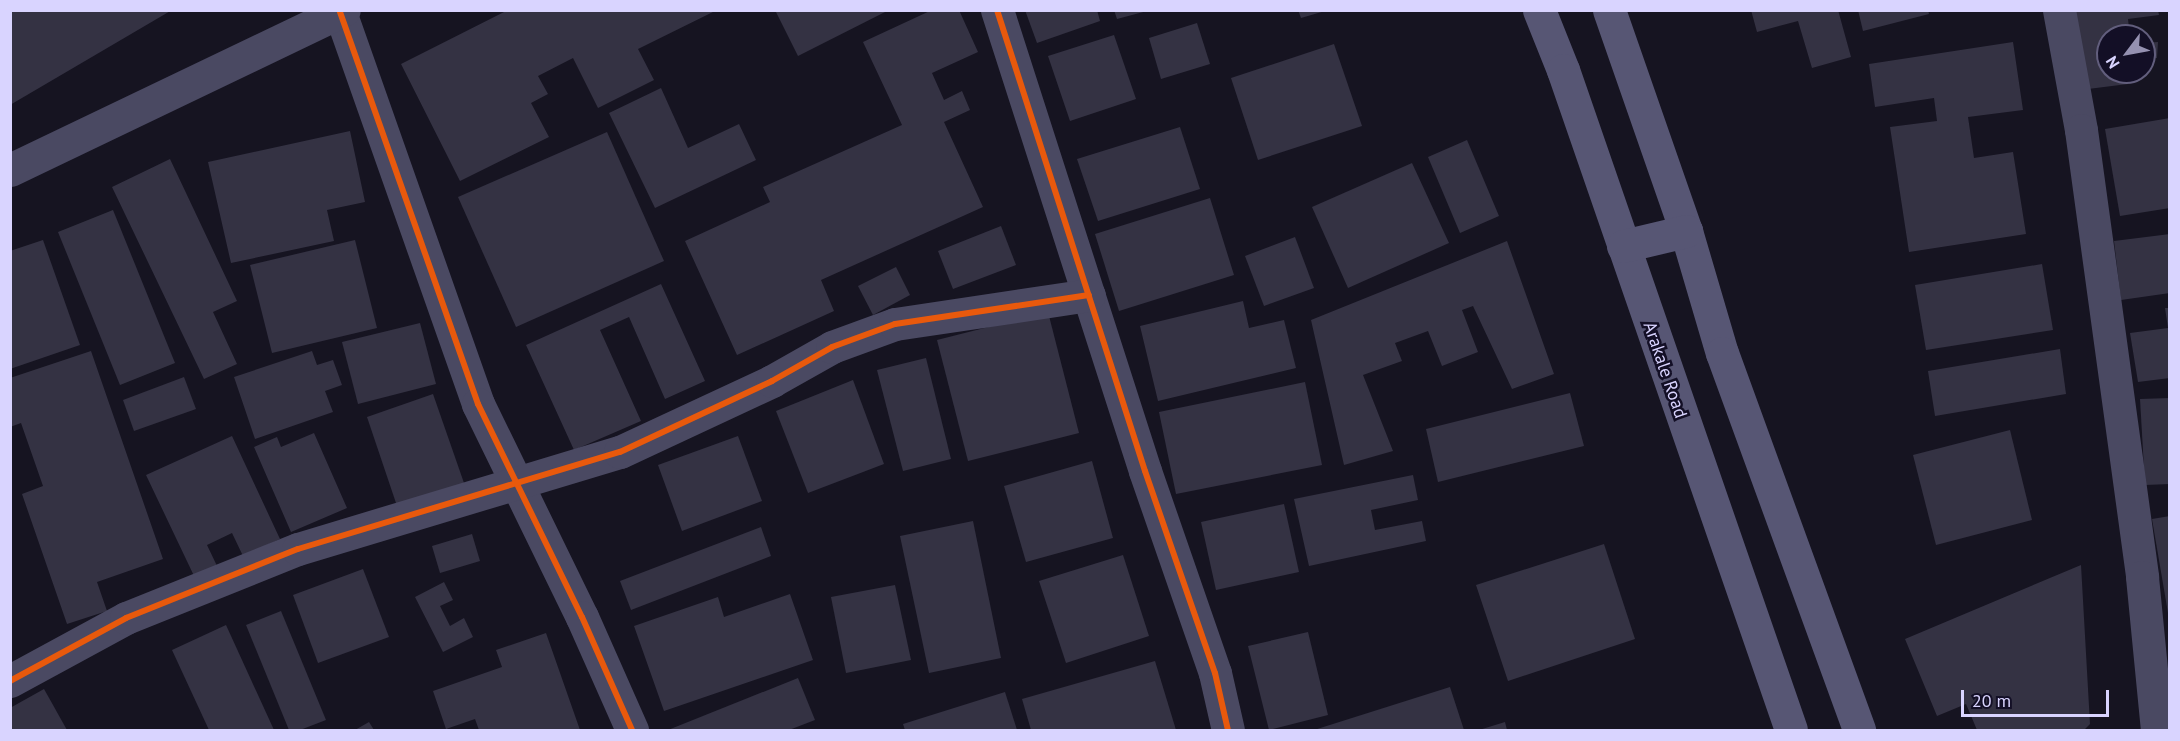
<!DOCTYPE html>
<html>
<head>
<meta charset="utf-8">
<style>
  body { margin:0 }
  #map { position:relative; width:2180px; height:741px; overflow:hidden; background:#161421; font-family:"PT Sans",sans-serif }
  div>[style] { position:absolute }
  .building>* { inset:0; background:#343243 }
  .minor>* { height:33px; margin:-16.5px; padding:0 16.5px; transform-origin:16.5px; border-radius:16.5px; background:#4a4962 }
  .secondary>* { height:33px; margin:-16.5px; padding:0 16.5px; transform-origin:16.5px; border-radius:16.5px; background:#575674 }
  .cycleway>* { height:6px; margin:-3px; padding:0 3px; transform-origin:3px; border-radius:3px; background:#e8590c }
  span { translate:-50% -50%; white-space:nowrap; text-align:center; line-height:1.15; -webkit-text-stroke:5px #130f26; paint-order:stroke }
  .street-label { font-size:18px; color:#d9d4ff }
  .frame { position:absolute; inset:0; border:12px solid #d9d4ff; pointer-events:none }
  .north { position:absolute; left:2096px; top:24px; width:60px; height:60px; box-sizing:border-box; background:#130f26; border:2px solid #625e7d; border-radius:50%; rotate:238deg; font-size:16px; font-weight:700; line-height:24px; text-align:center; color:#d9d4ff }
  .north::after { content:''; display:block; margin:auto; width:21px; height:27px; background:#9591b1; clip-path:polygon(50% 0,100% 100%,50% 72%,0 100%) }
  .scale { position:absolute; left:1961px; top:690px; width:148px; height:27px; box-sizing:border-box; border:3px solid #d9d4ff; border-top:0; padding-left:8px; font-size:18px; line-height:21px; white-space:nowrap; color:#d9d4ff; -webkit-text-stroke:4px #130f26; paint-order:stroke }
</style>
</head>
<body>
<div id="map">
  <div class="building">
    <i style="clip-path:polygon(10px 10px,172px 10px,10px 105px)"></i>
    <i style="clip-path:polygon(508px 10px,717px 10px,638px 49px,654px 80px,598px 108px,573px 58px,538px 76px,548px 94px,531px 103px,549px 137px,460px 181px,401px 64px)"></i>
    <i style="clip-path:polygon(775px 10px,889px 10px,798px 56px)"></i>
    <i style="clip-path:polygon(932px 10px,959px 10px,978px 52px,932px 73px,944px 100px,962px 91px,970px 110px,944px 122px,983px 207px,821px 280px,834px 311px,737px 355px,685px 241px,770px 202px,763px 187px,902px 125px,863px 42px)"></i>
    <i style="clip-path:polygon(1025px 10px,1097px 10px,1100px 21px,1037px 43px)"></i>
    <i style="clip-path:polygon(1114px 10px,1147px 10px,1147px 11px,1117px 19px)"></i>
    <i style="clip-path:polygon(1298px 10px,1325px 10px,1325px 11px,1301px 18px)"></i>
    <i style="clip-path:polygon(1751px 10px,1838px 10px,1851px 57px,1812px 68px,1798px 21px,1757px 32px)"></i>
    <i style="clip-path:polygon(1858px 10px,1928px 10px,1929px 14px,1863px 31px)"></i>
    <i style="clip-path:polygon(2070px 10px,2158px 10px,2159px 15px,2128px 19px,2130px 36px,2108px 36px,2108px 72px,2126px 72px,2128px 84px,2080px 90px)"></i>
    <i style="clip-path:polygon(1197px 23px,1210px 64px,1161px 79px,1149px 38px)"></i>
    <i style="clip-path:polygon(1114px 35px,1136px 99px,1070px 121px,1048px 56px)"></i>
    <i style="clip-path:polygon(2013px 42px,2023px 110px,1968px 117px,1974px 158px,2013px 152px,2026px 234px,1909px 252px,1890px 127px,1937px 121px,1934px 98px,1875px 107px,1869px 64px)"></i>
    <i style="clip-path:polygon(2158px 42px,2157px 58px,2144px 60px,2144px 43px)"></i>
    <i style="clip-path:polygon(1334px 44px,1362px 126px,1258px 160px,1231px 78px)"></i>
    <i style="clip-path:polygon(661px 88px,688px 148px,739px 124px,756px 160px,655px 208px,609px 113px)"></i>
    <i style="clip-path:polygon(2170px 118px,2170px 208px,2120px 216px,2105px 129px)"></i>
    <i style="clip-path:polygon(1180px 127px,1200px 189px,1098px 221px,1077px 159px)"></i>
    <i style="clip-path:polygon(350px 131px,365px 202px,327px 210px,334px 241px,231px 263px,208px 162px)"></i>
    <i style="clip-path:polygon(607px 132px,664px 261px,516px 327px,458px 197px)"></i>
    <i style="clip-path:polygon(1467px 140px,1499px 216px,1460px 233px,1428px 157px)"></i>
    <i style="clip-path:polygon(170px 159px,237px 301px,213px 312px,237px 364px,204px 379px,112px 187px)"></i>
    <i style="clip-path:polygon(1412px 163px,1449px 243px,1348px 288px,1312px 207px)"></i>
    <i style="clip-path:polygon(1210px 198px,1234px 275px,1119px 311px,1095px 234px)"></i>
    <i style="clip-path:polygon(113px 210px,175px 363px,120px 385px,58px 232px)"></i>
    <i style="clip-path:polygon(1001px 226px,1016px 265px,953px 289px,938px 251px)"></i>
    <i style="clip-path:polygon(2170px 234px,2170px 293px,2121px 300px,2114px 241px)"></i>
    <i style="clip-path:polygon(1295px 237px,1314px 288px,1264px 306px,1245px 256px)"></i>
    <i style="clip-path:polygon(43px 240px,80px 345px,10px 369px,10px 251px)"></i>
    <i style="clip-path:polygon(355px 240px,377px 328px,272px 353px,250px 265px)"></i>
    <i style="clip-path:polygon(1507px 241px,1554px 374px,1512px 389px,1473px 306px,1462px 310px,1478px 352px,1442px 366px,1428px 331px,1395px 343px,1402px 361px,1363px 375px,1393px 451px,1344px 465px,1311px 320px)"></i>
    <i style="clip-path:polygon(2042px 264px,2053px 330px,1926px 350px,1915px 285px)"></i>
    <i style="clip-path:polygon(896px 267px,910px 295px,873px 315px,858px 286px)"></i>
    <i style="clip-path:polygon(661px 284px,705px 381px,665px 399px,629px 317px,600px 330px,641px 421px,574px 450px,526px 345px)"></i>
    <i style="clip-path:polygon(1243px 301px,1249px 328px,1284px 320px,1296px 368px,1158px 401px,1140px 326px)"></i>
    <i style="clip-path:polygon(2165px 308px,2170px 308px,2170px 378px,2138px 382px,2130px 333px,2168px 328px)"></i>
    <i style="clip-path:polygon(1048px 312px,1079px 433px,968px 461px,937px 340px)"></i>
    <i style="clip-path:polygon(420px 323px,436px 384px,358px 404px,342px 342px)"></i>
    <i style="clip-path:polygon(2060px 349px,2066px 394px,1935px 416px,1928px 371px)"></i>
    <i style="clip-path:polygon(91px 351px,163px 559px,97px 582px,107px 611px,67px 624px,22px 494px,43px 486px,21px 423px,10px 427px,10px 378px)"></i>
    <i style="clip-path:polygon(312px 351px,317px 365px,333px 360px,342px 385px,325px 391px,333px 412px,255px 439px,234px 377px)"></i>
    <i style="clip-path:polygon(926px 358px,951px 459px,903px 471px,877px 370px)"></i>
    <i style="clip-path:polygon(184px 377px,196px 409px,134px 431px,123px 400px)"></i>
    <i style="clip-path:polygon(853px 380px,884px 464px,808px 493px,776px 411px)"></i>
    <i style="clip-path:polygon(1305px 382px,1322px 465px,1176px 494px,1159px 412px)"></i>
    <i style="clip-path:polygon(1570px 393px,1584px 446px,1438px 482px,1426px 429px)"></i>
    <i style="clip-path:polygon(433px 394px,464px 483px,397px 506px,367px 417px)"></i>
    <i style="clip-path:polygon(2170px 398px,2170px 484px,2145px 485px,2140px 399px)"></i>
    <i style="clip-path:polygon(2010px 430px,2032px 520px,1936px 545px,1913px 455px)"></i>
    <i style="clip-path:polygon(314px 433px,347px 508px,291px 532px,254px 447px,277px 437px,281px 447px)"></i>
    <i style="clip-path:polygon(232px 436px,280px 539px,243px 556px,232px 533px,207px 545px,218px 568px,195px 578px,146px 475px)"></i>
    <i style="clip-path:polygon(738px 436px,762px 501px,682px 531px,658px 465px)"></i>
    <i style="clip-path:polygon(1092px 461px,1113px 538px,1026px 562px,1004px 486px)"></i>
    <i style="clip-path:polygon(1413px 475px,1418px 500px,1371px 510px,1375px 530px,1422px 521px,1426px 541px,1309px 566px,1294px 499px)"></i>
    <i style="clip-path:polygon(1284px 504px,1299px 572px,1216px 590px,1201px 522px)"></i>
    <i style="clip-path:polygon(2170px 516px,2170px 613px,2168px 613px,2152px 519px)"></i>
    <i style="clip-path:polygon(973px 521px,1001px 658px,929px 673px,900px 536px)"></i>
    <i style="clip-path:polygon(761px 527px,771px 556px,631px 610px,620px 581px)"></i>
    <i style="clip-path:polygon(472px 534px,480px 561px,440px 573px,432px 546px)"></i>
    <i style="clip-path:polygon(1604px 544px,1635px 639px,1508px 681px,1476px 585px)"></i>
    <i style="clip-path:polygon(1123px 555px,1149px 636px,1066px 663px,1039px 581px)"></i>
    <i style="clip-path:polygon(2081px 565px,2090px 724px,2084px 730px,1977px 730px,1966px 704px,1937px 716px,1905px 639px)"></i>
    <i style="clip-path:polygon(363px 569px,389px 637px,318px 663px,293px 595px)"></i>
    <i style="clip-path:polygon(444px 582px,453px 600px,440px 606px,450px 626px,464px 618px,473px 637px,443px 652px,415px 597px)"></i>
    <i style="clip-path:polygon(895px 585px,911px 660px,846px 673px,831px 597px)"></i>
    <i style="clip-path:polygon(790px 594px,813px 660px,664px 711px,634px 626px,718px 597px,724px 617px)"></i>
    <i style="clip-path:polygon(281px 611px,326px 720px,300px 730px,289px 730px,246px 625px)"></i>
    <i style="clip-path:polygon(226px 625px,274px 730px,209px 730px,172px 650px)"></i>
    <i style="clip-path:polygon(1308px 632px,1328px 715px,1269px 730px,1248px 646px)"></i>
    <i style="clip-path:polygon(546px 633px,580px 730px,479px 730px,475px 719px,446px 729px,433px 691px,502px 667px,496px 650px)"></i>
    <i style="clip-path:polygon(1155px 661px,1176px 730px,1031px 730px,1022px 699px)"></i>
    <i style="clip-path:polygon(798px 678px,815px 720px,789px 730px,668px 730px)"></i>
    <i style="clip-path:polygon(1450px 687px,1464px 730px,1314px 730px)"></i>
    <i style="clip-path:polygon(44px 689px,67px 730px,10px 730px,10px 708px)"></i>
    <i style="clip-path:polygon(1005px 692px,1017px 730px,905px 730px,903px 724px)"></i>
    <i style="clip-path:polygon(369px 722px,374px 730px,355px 730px)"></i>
    <i style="clip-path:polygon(1505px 722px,1507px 730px,1479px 730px)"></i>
  </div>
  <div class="minor">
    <i style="left:997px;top:10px;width:484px;rotate:72.2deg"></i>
    <i style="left:1145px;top:471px;width:214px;rotate:70.9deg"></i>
    <i style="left:1215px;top:673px;width:58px;rotate:77.2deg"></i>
    <i style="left:2059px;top:10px;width:122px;rotate:79.6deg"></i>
    <i style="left:2081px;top:130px;width:451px;rotate:82.2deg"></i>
    <i style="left:2142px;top:577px;width:154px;rotate:84.4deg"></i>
    <i style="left:340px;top:12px;width:416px;rotate:70.6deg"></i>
    <i style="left:478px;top:404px;width:237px;rotate:64deg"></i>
    <i style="left:582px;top:617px;width:124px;rotate:66.1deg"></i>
    <i style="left:10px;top:170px;width:370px;rotate:-25.6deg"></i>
    <i style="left:10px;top:681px;width:132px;rotate:-28.5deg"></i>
    <i style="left:126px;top:618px;width:185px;rotate:-21.9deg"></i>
    <i style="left:298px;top:549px;width:336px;rotate:-16.8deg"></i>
    <i style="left:620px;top:452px;width:168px;rotate:-25deg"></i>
    <i style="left:772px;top:381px;width:69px;rotate:-29.5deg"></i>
    <i style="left:832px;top:347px;width:67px;rotate:-20.1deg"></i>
    <i style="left:895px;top:324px;width:196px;rotate:-8.5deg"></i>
  </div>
  <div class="secondary">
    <i style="left:1539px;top:10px;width:65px;rotate:68.2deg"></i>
    <i style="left:1563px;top:70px;width:698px;rotate:70.94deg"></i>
    <i style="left:1609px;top:10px;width:234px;rotate:70.8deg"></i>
    <i style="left:1686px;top:231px;width:127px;rotate:73.6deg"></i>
    <i style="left:1722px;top:353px;width:401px;rotate:70deg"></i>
    <i style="left:1623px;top:246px;width:65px;rotate:-13.4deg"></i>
  </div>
  <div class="cycleway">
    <i style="left:997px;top:10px;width:484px;rotate:72.2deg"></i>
    <i style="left:1145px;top:471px;width:214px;rotate:70.9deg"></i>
    <i style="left:1215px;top:673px;width:58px;rotate:77.2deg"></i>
    <i style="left:340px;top:12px;width:416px;rotate:70.6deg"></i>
    <i style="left:478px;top:404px;width:237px;rotate:64deg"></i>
    <i style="left:582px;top:617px;width:124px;rotate:66.1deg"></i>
    <i style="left:10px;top:681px;width:132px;rotate:-28.5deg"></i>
    <i style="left:126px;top:618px;width:185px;rotate:-21.9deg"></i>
    <i style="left:298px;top:549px;width:336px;rotate:-16.8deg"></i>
    <i style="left:620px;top:452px;width:168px;rotate:-25deg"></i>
    <i style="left:772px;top:381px;width:69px;rotate:-29.5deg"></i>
    <i style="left:832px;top:347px;width:67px;rotate:-20.1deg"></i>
    <i style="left:895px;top:324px;width:196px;rotate:-8.5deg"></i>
  </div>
  <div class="street-label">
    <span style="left:1665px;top:370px;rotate:71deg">Arakale Road</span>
  </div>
  <div class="frame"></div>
  <div class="north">N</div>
  <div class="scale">20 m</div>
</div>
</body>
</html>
